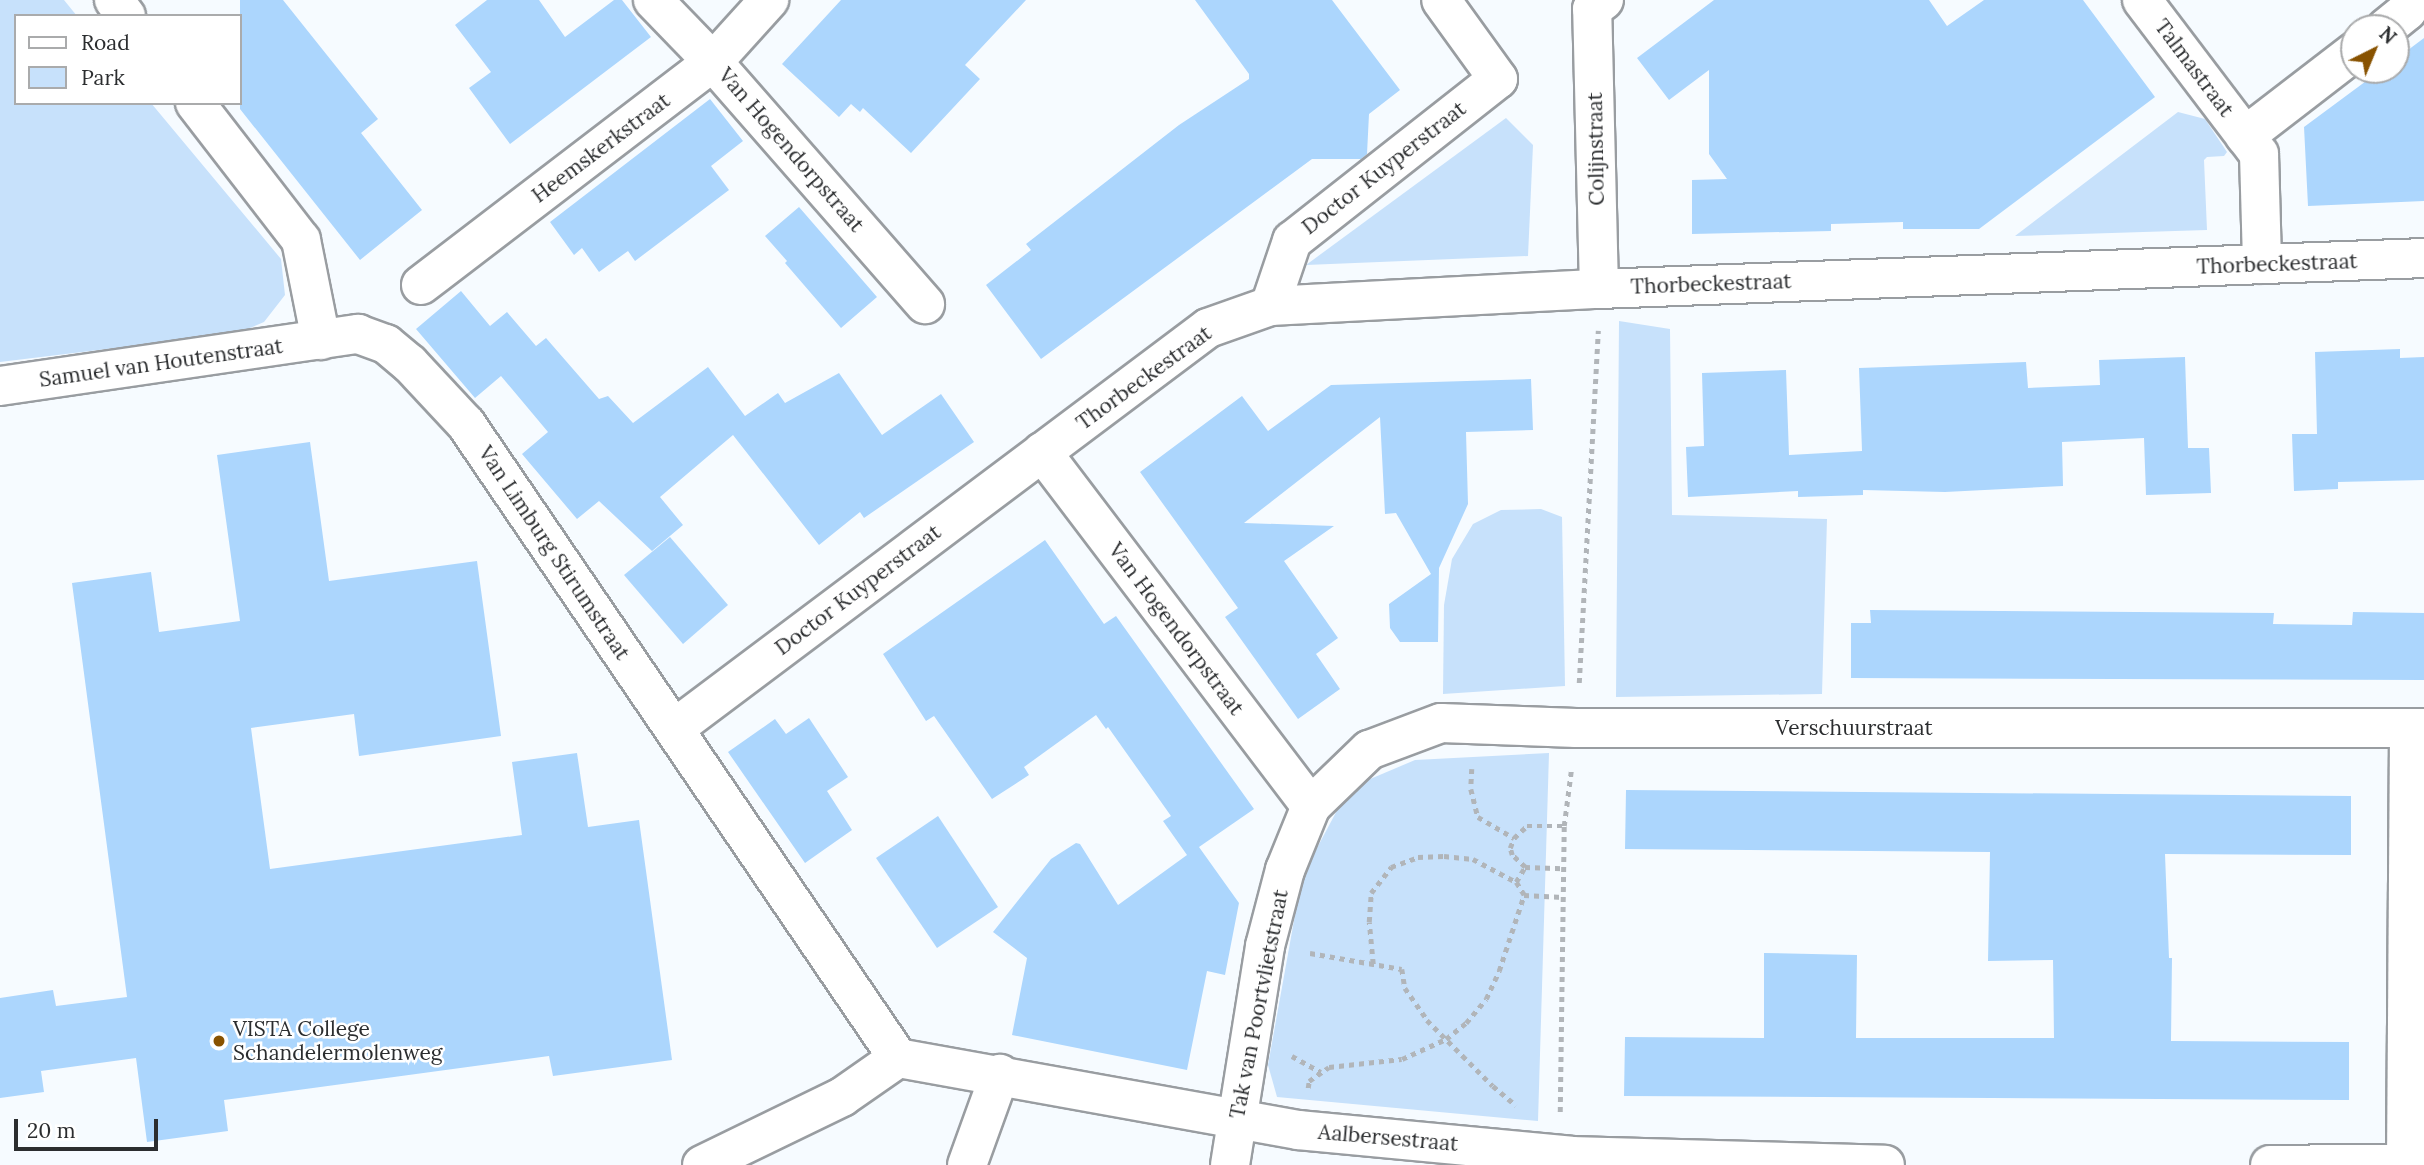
<!DOCTYPE html>
<html>
<head>
<meta charset="utf-8">
<style>
  body { margin:0 }
  #map { position:relative; width:2424px; height:1165px; overflow:hidden; background:#f6fbff; font-family:Lora,serif }
  div>[style] { position:absolute }
  .green>* { inset:0; background:#c7e1fb }
  .building>* { inset:0; background:#acd6fd }
  .path>* { height:4.5px; margin-top:-2.25px; transform-origin:0; background:repeating-linear-gradient(90deg,#b1b5b9 0 5px,transparent 0 10px) }
  .roads { filter:drop-shadow(2px 0 #999da1) drop-shadow(-2px 0 #999da1) drop-shadow(0 2px #999da1) drop-shadow(0 -2px #999da1) }
  .minor>* { height:38px; margin:-19px; padding:0 19px; transform-origin:19px; border-radius:19px; background:#fff }
  .dots>* { width:19px; height:19px; translate:-50% -50%; box-sizing:border-box; border:4px solid #fff; border-radius:50% }
  span { translate:-50% -50%; white-space:nowrap; text-align:center; line-height:1.15; -webkit-text-stroke:5px #fff; paint-order:stroke }
  .street-label { font-size:21px; color:#2b2d2f }
  .poi-label { font-size:21px; color:#2b2d2f }
  .left { translate:0 -50%; text-align:left }
  .legend { position:absolute; left:14px; top:14px; width:228px; height:91px; box-sizing:border-box; background:#fff; border:2px solid #aaabac; margin:0; padding:9px 12px; list-style:none; font-size:21px; color:#2b2d2f }
  .legend li { display:flex; align-items:center; gap:14px; height:35px }
  .legend b { width:35px; border:2px solid #aaabac }
  .north { position:absolute; left:2340px; top:14px; width:70px; height:70px; box-sizing:border-box; background:#fff; border:2px solid #aaabac; border-radius:50%; rotate:43deg; font-size:19px; font-weight:700; line-height:28px; text-align:center; color:#2b2d2f }
  .north::after { content:''; display:block; margin:auto; width:24px; height:32px; background:#885200; clip-path:polygon(50% 0,100% 100%,50% 72%,0 100%) }
  .scale { position:absolute; left:14px; top:1119px; width:144px; height:32px; box-sizing:border-box; border:4px solid #2b2d2f; border-top:0; padding-left:9px; font-size:21px; line-height:24px; white-space:nowrap; color:#2b2d2f; -webkit-text-stroke:5px #fff; paint-order:stroke }
</style>
</head>
<body>
<div id="map">
  <div class="green">
    <i style="clip-path:polygon(0 0,64px 0,77px 16px,16px 16px,16px 103px,151px 103px,281px 259px,285px 295px,264px 322px,238px 333px,0 362px)"></i>
    <i style="clip-path:polygon(2178px 112px,2205px 119px,2227px 152px,2224px 156px,2207px 157px,2204px 160px,2207px 230px,2015px 236px)"></i>
    <i style="clip-path:polygon(1506px 118px,1533px 145px,1528px 256px,1306px 265px)"></i>
    <i style="clip-path:polygon(1619px 321px,1670px 329px,1672px 515px,1827px 519px,1822px 694px,1616px 697px)"></i>
    <i style="clip-path:polygon(1541px 509px,1562px 517px,1565px 686px,1443px 694px,1444px 605px,1452px 559px,1473px 524px,1501px 510px)"></i>
    <i style="clip-path:polygon(1549px 753px,1538px 1121px,1277px 1097px,1268px 1065px,1302px 876px,1349px 788px,1415px 760px)"></i>
  </div>
  <div class="building">
    <i style="clip-path:polygon(240px 0,283px 0,378px 119px,361px 133px,422px 210px,360px 260px,240px 109px)"></i>
    <i style="clip-path:polygon(487px 0,539px 0,565px 37px,614px 0,622px 0,651px 37px,510px 144px,469px 88px,491px 72px,455px 25px)"></i>
    <i style="clip-path:polygon(841px 0,1026px 0,965px 65px,980px 79px,911px 153px,863px 108px,860px 112px,851px 104px,839px 117px,782px 64px)"></i>
    <i style="clip-path:polygon(1195px 0,1332px 0,1400px 90px,1369px 114px,1367px 154px,1361px 159px,1312px 159px,1041px 359px,986px 285px,1031px 250px,1026px 244px,1179px 125px,1249px 79px,1249px 74px)"></i>
    <i style="clip-path:polygon(1714px 0,1929px 0,1947px 26px,1984px 0,2083px 0,2155px 97px,1979px 229px,1903px 229px,1903px 222px,1831px 224px,1831px 231px,1692px 234px,1692px 180px,1727px 179px,1709px 154px,1709px 70px,1669px 100px,1637px 58px)"></i>
    <i style="clip-path:polygon(2424px 38px,2424px 201px,2308px 206px,2304px 127px,2381px 70px,2396px 70px,2396px 59px)"></i>
    <i style="clip-path:polygon(710px 99px,743px 141px,711px 166px,729px 190px,635px 261px,628px 251px,599px 272px,582px 248px,574px 255px,550px 222px)"></i>
    <i style="clip-path:polygon(799px 207px,877px 297px,841px 328px,785px 263px,787px 261px,765px 236px)"></i>
    <i style="clip-path:polygon(461px 291px,490px 326px,507px 312px,536px 346px,546px 338px,599px 399px,608px 396px,633px 423px,708px 367px,745px 416px,778px 393px,785px 403px,839px 373px,882px 435px,941px 394px,974px 442px,864px 518px,860px 512px,819px 545px,733px 435px,660px 497px,683px 525px,652px 551px,599px 501px,577px 519px,522px 454px,548px 432px,501px 376px,475px 398px,416px 329px)"></i>
    <i style="clip-path:polygon(2400px 349px,2400px 358px,2424px 357px,2424px 480px,2338px 482px,2338px 489px,2294px 491px,2292px 434px,2317px 434px,2315px 352px)"></i>
    <i style="clip-path:polygon(2185px 357px,2188px 448px,2209px 448px,2211px 493px,2146px 495px,2144px 438px,2062px 442px,2063px 486px,1945px 492px,1863px 490px,1863px 495px,1798px 497px,1798px 491px,1688px 497px,1686px 447px,1704px 446px,1702px 373px,1786px 370px,1789px 455px,1862px 451px,1859px 368px,2026px 362px,2028px 388px,2100px 385px,2099px 360px)"></i>
    <i style="clip-path:polygon(1531px 379px,1533px 430px,1466px 432px,1468px 504px,1439px 568px,1438px 642px,1400px 642px,1390px 628px,1389px 604px,1431px 574px,1396px 513px,1385px 514px,1380px 417px,1244px 523px,1334px 526px,1284px 561px,1338px 638px,1316px 654px,1340px 689px,1298px 719px,1225px 617px,1238px 608px,1140px 472px,1242px 396px,1268px 431px,1331px 385px)"></i>
    <i style="clip-path:polygon(310px 442px,329px 581px,477px 561px,501px 736px,359px 756px,354px 714px,251px 728px,270px 869px,522px 835px,512px 762px,577px 753px,588px 827px,639px 820px,672px 1060px,553px 1076px,549px 1056px,224px 1100px,228px 1131px,147px 1142px,136px 1058px,41px 1071px,44px 1092px,0 1098px,0 998px,53px 990px,56px 1006px,127px 997px,72px 583px,151px 572px,159px 632px,240px 621px,217px 455px)"></i>
    <i style="clip-path:polygon(670px 537px,728px 605px,683px 644px,624px 575px)"></i>
    <i style="clip-path:polygon(1045px 540px,1104px 624px,1116px 616px,1254px 809px,1199px 847px,1239px 903px,1225px 975px,1207px 971px,1187px 1070px,1012px 1035px,1027px 958px,993px 932px,1051px 859px,1076px 843px,1080px 844px,1118px 905px,1187px 855px,1163px 821px,1171px 816px,1108px 727px,1106px 729px,1096px 715px,1024px 767px,1029px 775px,992px 799px,934px 716px,926px 721px,883px 654px)"></i>
    <i style="clip-path:polygon(1870px 610px,2274px 613px,2273px 624px,2352px 625px,2353px 612px,2424px 613px,2424px 680px,1851px 678px,1851px 623px,1871px 623px)"></i>
    <i style="clip-path:polygon(809px 718px,848px 777px,827px 791px,852px 830px,805px 863px,728px 752px,775px 719px,786px 734px)"></i>
    <i style="clip-path:polygon(1626px 790px,2351px 796px,2351px 855px,2165px 854px,2169px 958px,2172px 958px,2171px 1041px,2349px 1042px,2349px 1100px,1624px 1096px,1625px 1037px,1764px 1038px,1764px 953px,1857px 955px,1856px 1038px,2054px 1038px,2053px 960px,1988px 961px,1990px 852px,1625px 849px)"></i>
    <i style="clip-path:polygon(938px 816px,998px 907px,937px 948px,876px 858px)"></i>
  </div>
  <div class="path">
    <i style="left:1579px;top:683px;width:353px;rotate:-86.9deg"></i>
    <i style="left:1472px;top:769px;width:20px;rotate:93deg"></i>
    <i style="left:1471px;top:789px;width:29px;rotate:76deg"></i>
    <i style="left:1478px;top:817px;width:42px;rotate:30.3deg"></i>
    <i style="left:1525px;top:867px;width:18px;rotate:-137deg"></i>
    <i style="left:1512px;top:855px;width:7px;rotate:-106deg"></i>
    <i style="left:1510px;top:848px;width:11px;rotate:-68deg"></i>
    <i style="left:1514px;top:838px;width:18px;rotate:-43deg"></i>
    <i style="left:1527px;top:826px;width:37px"></i>
    <i style="left:1524px;top:895px;width:15px;rotate:-122deg"></i>
    <i style="left:1516px;top:882px;width:17px;rotate:-59deg"></i>
    <i style="left:1525px;top:867px;width:38px;rotate:2deg"></i>
    <i style="left:1310px;top:953px;width:93px;rotate:9.9deg"></i>
    <i style="left:1402px;top:969px;width:19px;rotate:81deg"></i>
    <i style="left:1405px;top:988px;width:39px;rotate:55deg"></i>
    <i style="left:1427px;top:1020px;width:93px;rotate:45deg"></i>
    <i style="left:1493px;top:1086px;width:30px;rotate:40deg"></i>
    <i style="left:1373px;top:964px;width:42px;rotate:-95.4deg"></i>
    <i style="left:1369px;top:922px;width:29px;rotate:-86deg"></i>
    <i style="left:1371px;top:893px;width:33px;rotate:-52deg"></i>
    <i style="left:1391px;top:867px;width:29px;rotate:-20deg"></i>
    <i style="left:1418px;top:857px;width:26px;rotate:-2deg"></i>
    <i style="left:1444px;top:856px;width:29px;rotate:6deg"></i>
    <i style="left:1473px;top:859px;width:49px;rotate:28.1deg"></i>
    <i style="left:1292px;top:1056px;width:33px;rotate:29deg"></i>
    <i style="left:1308px;top:1088px;width:7px;rotate:-82deg"></i>
    <i style="left:1309px;top:1081px;width:24px;rotate:-35deg"></i>
    <i style="left:1329px;top:1067px;width:73px;rotate:-6.3deg"></i>
    <i style="left:1402px;top:1059px;width:48px;rotate:-24.4deg"></i>
    <i style="left:1446px;top:1039px;width:26px;rotate:-39deg"></i>
    <i style="left:1466px;top:1023px;width:31px;rotate:-50deg"></i>
    <i style="left:1486px;top:999px;width:31px;rotate:-65deg"></i>
    <i style="left:1499px;top:971px;width:80px;rotate:-71.8deg"></i>
    <i style="left:1524px;top:895px;width:39px;rotate:3deg"></i>
    <i style="left:1560px;top:1112px;width:286px;rotate:-89.2deg"></i>
    <i style="left:1564px;top:826px;width:55px;rotate:-82.7deg"></i>
  </div>
  <div class="roads">
    <div class="minor">
      <i style="left:114px;top:0;width:20px;rotate:53deg"></i>
      <i style="left:653px;top:0;width:86px;rotate:45.9deg"></i>
      <i style="left:713px;top:62px;width:322px;rotate:48.8deg"></i>
      <i style="left:2142px;top:0;width:193px;rotate:52.8deg"></i>
      <i style="left:2259px;top:154px;width:110px;rotate:88.4deg"></i>
      <i style="left:2386px;top:28px;width:27px;rotate:-39deg"></i>
      <i style="left:2407px;top:11px;width:12px;rotate:-70deg"></i>
      <i style="left:195px;top:103px;width:173px;rotate:52.3deg"></i>
      <i style="left:301px;top:240px;width:102px;rotate:78.7deg"></i>
      <i style="left:2245px;top:136px;width:138px;rotate:-37.6deg"></i>
      <i style="left:421px;top:285px;width:367px;rotate:-37.4deg"></i>
      <i style="left:713px;top:62px;width:84px;rotate:-47.9deg"></i>
      <i style="left:1599px;top:289px;width:280px;rotate:-91.4deg"></i>
      <i style="left:1592px;top:9px;width:15px;rotate:-37deg"></i>
      <i style="left:1270px;top:306px;width:69px;rotate:-71.3deg"></i>
      <i style="left:1292px;top:241px;width:262px;rotate:-38.2deg"></i>
      <i style="left:1498px;top:79px;width:97px;rotate:-125.8deg"></i>
      <i style="left:0;top:386px;width:362px;rotate:-8.3deg"></i>
      <i style="left:358px;top:334px;width:30px;rotate:20deg"></i>
      <i style="left:386px;top:344px;width:31px;rotate:40deg"></i>
      <i style="left:410px;top:364px;width:82px;rotate:47deg"></i>
      <i style="left:466px;top:424px;width:767px;rotate:55.73deg"></i>
      <i style="left:1042px;top:452px;width:445px;rotate:52.8deg"></i>
      <i style="left:675px;top:728px;width:666px;rotate:-36.89deg"></i>
      <i style="left:1208px;top:328px;width:66px;rotate:-19.5deg"></i>
      <i style="left:1270px;top:306px;width:329px;rotate:-3deg"></i>
      <i style="left:1599px;top:289px;width:826px;rotate:-2.15deg"></i>
      <i style="left:898px;top:1058px;width:406px;rotate:10.2deg"></i>
      <i style="left:1298px;top:1130px;width:274px;rotate:5.4deg"></i>
      <i style="left:1571px;top:1156px;width:314px;rotate:1.6deg"></i>
      <i style="left:702px;top:1165px;width:156px;rotate:-25.9deg"></i>
      <i style="left:842px;top:1097px;width:68px;rotate:-34.9deg"></i>
      <i style="left:967px;top:1165px;width:97px;rotate:-70.1deg"></i>
      <i style="left:1230px;top:1165px;width:222px;rotate:-80.9deg"></i>
      <i style="left:1265px;top:946px;width:79px;rotate:-75.3deg"></i>
      <i style="left:1285px;top:870px;width:69px;rotate:-67.9deg"></i>
      <i style="left:1311px;top:806px;width:81px;rotate:-44deg"></i>
      <i style="left:1369px;top:750px;width:77px;rotate:-20.6deg"></i>
      <i style="left:1441px;top:723px;width:135px;rotate:2.1deg"></i>
      <i style="left:1576px;top:728px;width:848px"></i>
      <i style="left:2270px;top:1165px;width:154px;rotate:-0.7deg"></i>
      <i style="left:2406px;top:1165px;width:437px;rotate:-89.6deg"></i>
    </div>
  </div>
  <div class="dots">
    <i style="left:219px;top:1041px;background:#885200"></i>
  </div>
  <div class="street-label">
    <span style="left:2194px;top:68px;rotate:53deg">Talmastraat</span>
    <span style="left:601px;top:148px;rotate:-37deg">Heemskerkstraat</span>
    <span style="left:1596px;top:149px;rotate:-91deg">Colijnstraat</span>
    <span style="left:791px;top:150px;rotate:49deg">Van Hogendorpstraat</span>
    <span style="left:1384px;top:168px;rotate:-38deg">Doctor Kuyperstraat</span>
    <span style="left:2277px;top:264px;rotate:-2deg">Thorbeckestraat</span>
    <span style="left:1711px;top:284px;rotate:-2deg">Thorbeckestraat</span>
    <span style="left:161px;top:363px;rotate:-8deg">Samuel van Houtenstraat</span>
    <span style="left:1144px;top:378px;rotate:-36deg">Thorbeckestraat</span>
    <span style="left:554px;top:553px;rotate:56deg">Van Limburg Stirumstraat</span>
    <span style="left:858px;top:590px;rotate:-37deg">Doctor Kuyperstraat</span>
    <span style="left:1176px;top:629px;rotate:53deg">Van Hogendorpstraat</span>
    <span style="left:1854px;top:728px">Verschuurstraat</span>
    <span style="left:1259px;top:1004px;rotate:-79deg">Tak van Poortvlietstraat</span>
    <span style="left:1388px;top:1138px;rotate:5deg">Aalbersestraat</span>
  </div>
  <div class="poi-label">
    <span class="left" style="left:233px;top:1041px">VISTA College<br>Schandelermolenweg</span>
  </div>
  <ul class="legend">
  <li><b style="height:9px;background:#fff"></b>Road</li>
  <li><b style="height:19px;background:#c7e1fb"></b>Park</li>
  </ul>
  <div class="north">N</div>
  <div class="scale">20 m</div>
</div>
</body>
</html>
